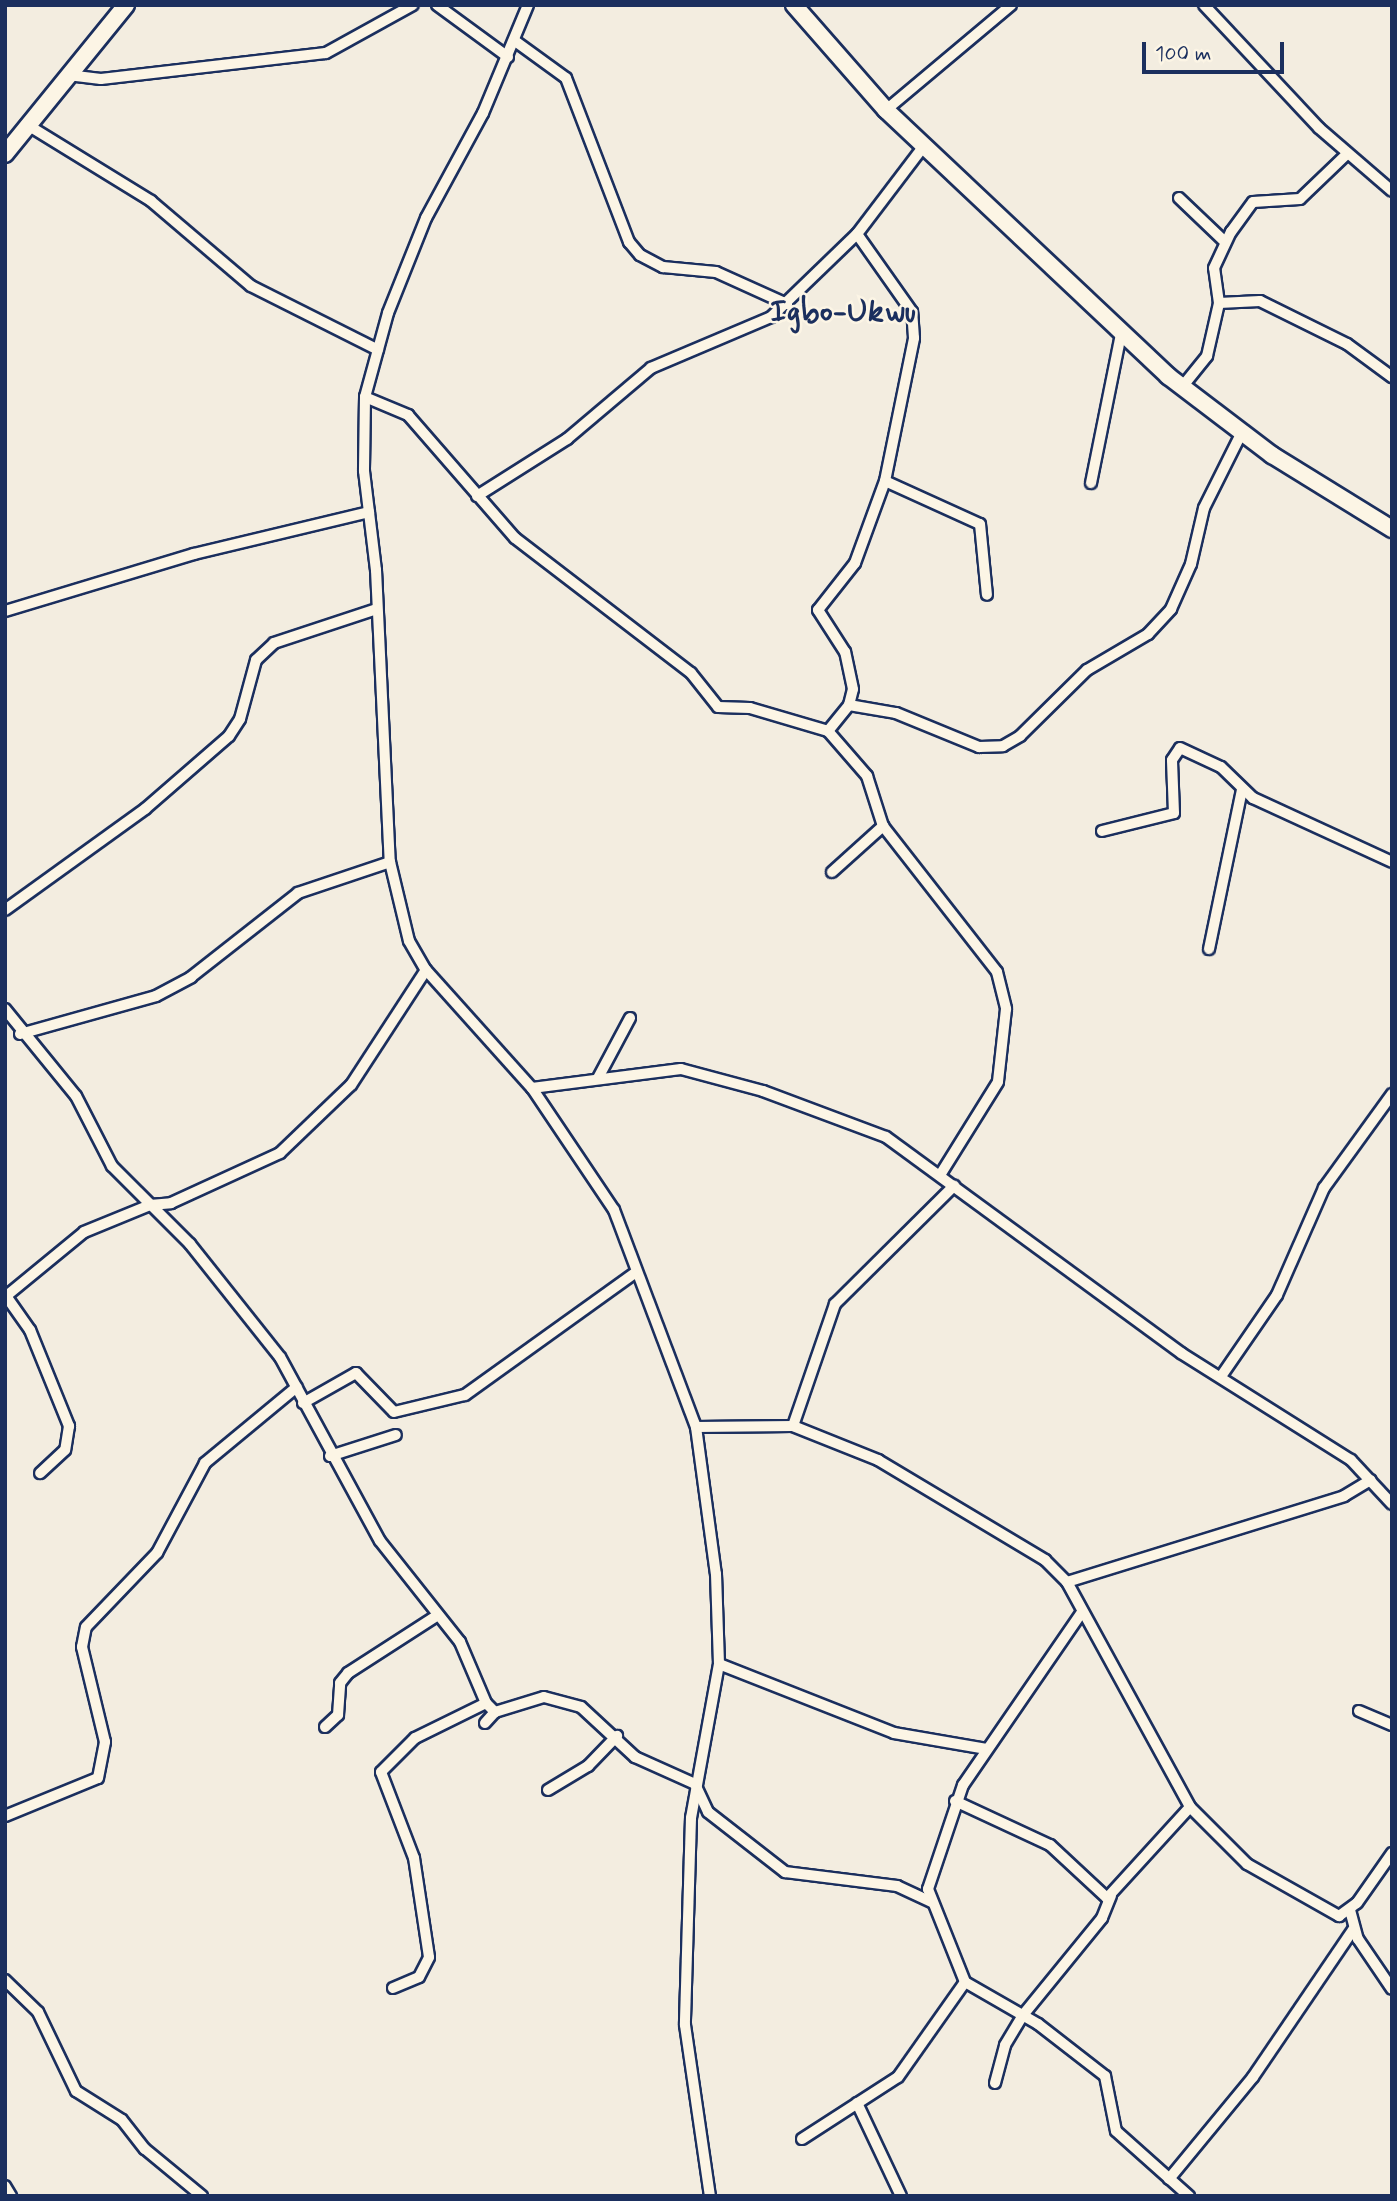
<!DOCTYPE html>
<html>
<head>
<meta charset="utf-8">
<style>
  body { margin:0 }
  #map { position:relative; width:1397px; height:2201px; overflow:hidden; background:#f3ede0; font-family:Mynerve,sans-serif }
  div>[style] { position:absolute }
  .roads { filter:drop-shadow(2px 0 #1b2f5e) drop-shadow(-2px 0 #1b2f5e) drop-shadow(0 2px #1b2f5e) drop-shadow(0 -2px #1b2f5e) }
  .street>* { height:10px; margin:-5px; padding:0 5px; transform-origin:5px; border-radius:5px; background:#fcf5e5 }
  .secondary>* { height:16px; margin:-8px; padding:0 8px; transform-origin:8px; border-radius:8px; background:#fcf5e5 }
  span { translate:-50% -50%; white-space:nowrap; text-align:center; line-height:1.15; -webkit-text-stroke:5px #fcf5e5; paint-order:stroke }
  .district-label { font-size:32px; color:#1b2f5e; font-weight:700 }
  .frame { position:absolute; inset:0; border:7px solid #1b2f5e; pointer-events:none }
  .scale { position:absolute; left:1142px; top:42px; width:142px; height:32px; box-sizing:border-box; border:4px solid #1b2f5e; border-top:0; padding-left:9px; font-size:21px; line-height:24px; white-space:nowrap; color:#1b2f5e; -webkit-text-stroke:5px #fcf5e5; paint-order:stroke }
</style>
</head>
<body>
<div id="map">
  <div class="roads">
    <div class="street">
      <i style="left:437px;top:5px;width:88px;rotate:36.2deg"></i>
      <i style="left:528px;top:5px;width:117px;rotate:112.6deg"></i>
      <i style="left:483px;top:113px;width:119px;rotate:118.5deg"></i>
      <i style="left:426px;top:218px;width:102px;rotate:111.8deg"></i>
      <i style="left:388px;top:313px;width:87px;rotate:105.3deg"></i>
      <i style="left:365px;top:397px;width:74px;rotate:90.8deg"></i>
      <i style="left:364px;top:471px;width:100px;rotate:83.1deg"></i>
      <i style="left:376px;top:570px;width:292px;rotate:87.3deg"></i>
      <i style="left:390px;top:862px;width:81px;rotate:76.5deg"></i>
      <i style="left:409px;top:941px;width:34px;rotate:60deg"></i>
      <i style="left:426px;top:970px;width:159px;rotate:48.1deg"></i>
      <i style="left:532px;top:1088px;width:147px;rotate:56.1deg"></i>
      <i style="left:614px;top:1210px;width:232px;rotate:69.3deg"></i>
      <i style="left:696px;top:1427px;width:148px;rotate:82.3deg"></i>
      <i style="left:716px;top:1574px;width:90px;rotate:88.1deg"></i>
      <i style="left:719px;top:1664px;width:157px;rotate:100.3deg"></i>
      <i style="left:691px;top:1818px;width:207px;rotate:91.7deg"></i>
      <i style="left:685px;top:2025px;width:173px;rotate:81.7deg"></i>
      <i style="left:1204px;top:5px;width:168px;rotate:46.9deg"></i>
      <i style="left:1319px;top:128px;width:96px;rotate:40.8deg"></i>
      <i style="left:515px;top:41px;width:63px;rotate:36deg"></i>
      <i style="left:566px;top:78px;width:176px;rotate:69deg"></i>
      <i style="left:629px;top:242px;width:17px;rotate:50deg"></i>
      <i style="left:640px;top:255px;width:26px;rotate:28deg"></i>
      <i style="left:663px;top:267px;width:53px;rotate:5.4deg"></i>
      <i style="left:716px;top:272px;width:78px;rotate:24.3deg"></i>
      <i style="left:68px;top:75px;width:33px;rotate:7deg"></i>
      <i style="left:101px;top:79px;width:226px;rotate:-6.6deg"></i>
      <i style="left:326px;top:53px;width:99px;rotate:-28.9deg"></i>
      <i style="left:886px;top:110px;width:163px;rotate:-40deg"></i>
      <i style="left:26px;top:124px;width:147px;rotate:31.6deg"></i>
      <i style="left:151px;top:201px;width:131px;rotate:40.4deg"></i>
      <i style="left:251px;top:286px;width:142px;rotate:26.7deg"></i>
      <i style="left:1179px;top:198px;width:64px;rotate:43.7deg"></i>
      <i style="left:1219px;top:303px;width:41px;rotate:-2.8deg"></i>
      <i style="left:1260px;top:301px;width:97px;rotate:26.3deg"></i>
      <i style="left:1347px;top:344px;width:56px;rotate:36.3deg"></i>
      <i style="left:1182px;top:387px;width:40px;rotate:-51deg"></i>
      <i style="left:1207px;top:356px;width:54px;rotate:-77.2deg"></i>
      <i style="left:1219px;top:303px;width:35px;rotate:-98deg"></i>
      <i style="left:1214px;top:268px;width:40px;rotate:-65deg"></i>
      <i style="left:1231px;top:232px;width:37px;rotate:-54deg"></i>
      <i style="left:1253px;top:202px;width:47px;rotate:-3.7deg"></i>
      <i style="left:1300px;top:199px;width:65px;rotate:-43.8deg"></i>
      <i style="left:365px;top:397px;width:47px;rotate:22.7deg"></i>
      <i style="left:408px;top:415px;width:163px;rotate:49deg"></i>
      <i style="left:515px;top:538px;width:222px;rotate:37.5deg"></i>
      <i style="left:691px;top:673px;width:43px;rotate:51.5deg"></i>
      <i style="left:718px;top:707px;width:32px;rotate:2deg"></i>
      <i style="left:750px;top:708px;width:81px;rotate:16.4deg"></i>
      <i style="left:828px;top:731px;width:60px;rotate:49.1deg"></i>
      <i style="left:867px;top:776px;width:52px;rotate:72.3deg"></i>
      <i style="left:883px;top:826px;width:185px;rotate:52deg"></i>
      <i style="left:997px;top:972px;width:38px;rotate:76deg"></i>
      <i style="left:1006px;top:1009px;width:73px;rotate:96.3deg"></i>
      <i style="left:998px;top:1082px;width:110px;rotate:121.9deg"></i>
      <i style="left:885px;top:481px;width:104px;rotate:24.4deg"></i>
      <i style="left:980px;top:524px;width:71px;rotate:84.4deg"></i>
      <i style="left:1091px;top:483px;width:152px;rotate:-78.6deg"></i>
      <i style="left:477px;top:496px;width:107px;rotate:-32.3deg"></i>
      <i style="left:567px;top:439px;width:110px;rotate:-40.2deg"></i>
      <i style="left:651px;top:368px;width:130px;rotate:-23deg"></i>
      <i style="left:771px;top:317px;width:120px;rotate:-44deg"></i>
      <i style="left:857px;top:234px;width:109px;rotate:-52.8deg"></i>
      <i style="left:5px;top:611px;width:197px;rotate:-16.8deg"></i>
      <i style="left:194px;top:554px;width:180px;rotate:-13.5deg"></i>
      <i style="left:849px;top:705px;width:48px;rotate:9.7deg"></i>
      <i style="left:896px;top:713px;width:90px;rotate:22.3deg"></i>
      <i style="left:979px;top:747px;width:24px;rotate:-2deg"></i>
      <i style="left:1003px;top:746px;width:20px;rotate:-30deg"></i>
      <i style="left:1020px;top:736px;width:94px;rotate:-44.6deg"></i>
      <i style="left:1087px;top:670px;width:71px;rotate:-30.5deg"></i>
      <i style="left:1148px;top:634px;width:34px;rotate:-47deg"></i>
      <i style="left:1171px;top:609px;width:49px;rotate:-66deg"></i>
      <i style="left:1191px;top:564px;width:57px;rotate:-76.9deg"></i>
      <i style="left:1204px;top:508px;width:83px;rotate:-63.4deg"></i>
      <i style="left:828px;top:731px;width:33px;rotate:-51deg"></i>
      <i style="left:849px;top:705px;width:16px;rotate:-76deg"></i>
      <i style="left:853px;top:689px;width:38px;rotate:-102deg"></i>
      <i style="left:845px;top:652px;width:50px;rotate:-122.7deg"></i>
      <i style="left:818px;top:610px;width:60px;rotate:-51.8deg"></i>
      <i style="left:855px;top:563px;width:87px;rotate:-69.9deg"></i>
      <i style="left:885px;top:481px;width:146px;rotate:-78.5deg"></i>
      <i style="left:914px;top:338px;width:26px;rotate:-94deg"></i>
      <i style="left:912px;top:312px;width:95px;rotate:-125.2deg"></i>
      <i style="left:1102px;top:831px;width:74px;rotate:-14deg"></i>
      <i style="left:1174px;top:813px;width:53px;rotate:-92.2deg"></i>
      <i style="left:1172px;top:760px;width:14px;rotate:-56deg"></i>
      <i style="left:1180px;top:748px;width:45px;rotate:24.9deg"></i>
      <i style="left:1221px;top:767px;width:45px;rotate:44.1deg"></i>
      <i style="left:1253px;top:798px;width:153px;rotate:24.7deg"></i>
      <i style="left:832px;top:872px;width:69px;rotate:-42deg"></i>
      <i style="left:5px;top:910px;width:173px;rotate:-35.8deg"></i>
      <i style="left:145px;top:809px;width:111px;rotate:-41deg"></i>
      <i style="left:229px;top:736px;width:20px;rotate:-57deg"></i>
      <i style="left:240px;top:719px;width:61px;rotate:-74.8deg"></i>
      <i style="left:256px;top:660px;width:25px;rotate:-43deg"></i>
      <i style="left:274px;top:643px;width:108px;rotate:-18.3deg"></i>
      <i style="left:1209px;top:949px;width:162px;rotate:-78.3deg"></i>
      <i style="left:5px;top:1009px;width:112px;rotate:50.8deg"></i>
      <i style="left:76px;top:1096px;width:79px;rotate:62.8deg"></i>
      <i style="left:112px;top:1166px;width:110px;rotate:45deg"></i>
      <i style="left:190px;top:1244px;width:144px;rotate:51.5deg"></i>
      <i style="left:280px;top:1357px;width:209px;rotate:61.5deg"></i>
      <i style="left:380px;top:1541px;width:129px;rotate:51.6deg"></i>
      <i style="left:460px;top:1642px;width:66px;rotate:66.9deg"></i>
      <i style="left:20px;top:1034px;width:141px;rotate:-15.6deg"></i>
      <i style="left:156px;top:996px;width:40px;rotate:-28deg"></i>
      <i style="left:191px;top:977px;width:136px;rotate:-38.1deg"></i>
      <i style="left:298px;top:893px;width:97px;rotate:-18.6deg"></i>
      <i style="left:598px;top:1078px;width:68px;rotate:-61.9deg"></i>
      <i style="left:532px;top:1088px;width:150px;rotate:-7.3deg"></i>
      <i style="left:681px;top:1069px;width:85px;rotate:15deg"></i>
      <i style="left:763px;top:1091px;width:131px;rotate:20.5deg"></i>
      <i style="left:886px;top:1137px;width:366px;rotate:36.2deg"></i>
      <i style="left:1181px;top:1353px;width:201px;rotate:32.2deg"></i>
      <i style="left:1351px;top:1460px;width:60px;rotate:47deg"></i>
      <i style="left:6px;top:1296px;width:42px;rotate:54.8deg"></i>
      <i style="left:30px;top:1330px;width:104px;rotate:67.9deg"></i>
      <i style="left:69px;top:1426px;width:24px;rotate:99deg"></i>
      <i style="left:65px;top:1450px;width:34px;rotate:137deg"></i>
      <i style="left:5px;top:1297px;width:102px;rotate:-39.4deg"></i>
      <i style="left:84px;top:1232px;width:71px;rotate:-22.2deg"></i>
      <i style="left:150px;top:1205px;width:21px;rotate:-5deg"></i>
      <i style="left:171px;top:1203px;width:120px;rotate:-24.6deg"></i>
      <i style="left:280px;top:1153px;width:98px;rotate:-43.8deg"></i>
      <i style="left:351px;top:1085px;width:137px;rotate:-56.9deg"></i>
      <i style="left:1222px;top:1375px;width:97px;rotate:-55.5deg"></i>
      <i style="left:1277px;top:1295px;width:117px;rotate:-66.3deg"></i>
      <i style="left:1324px;top:1188px;width:116px;rotate:-54.1deg"></i>
      <i style="left:303px;top:1403px;width:61px;rotate:-29.5deg"></i>
      <i style="left:356px;top:1373px;width:54px;rotate:45.7deg"></i>
      <i style="left:394px;top:1412px;width:73px;rotate:-13.5deg"></i>
      <i style="left:465px;top:1395px;width:211px;rotate:-35.7deg"></i>
      <i style="left:793px;top:1426px;width:129px;rotate:-71deg"></i>
      <i style="left:835px;top:1304px;width:168px;rotate:-44.8deg"></i>
      <i style="left:696px;top:1427px;width:97px;rotate:-0.6deg"></i>
      <i style="left:793px;top:1426px;width:92px;rotate:21.8deg"></i>
      <i style="left:878px;top:1460px;width:195px;rotate:30.9deg"></i>
      <i style="left:1045px;top:1560px;width:31px;rotate:45deg"></i>
      <i style="left:1067px;top:1582px;width:256px;rotate:61.3deg"></i>
      <i style="left:1190px;top:1807px;width:81px;rotate:45deg"></i>
      <i style="left:1247px;top:1864px;width:106px;rotate:29.5deg"></i>
      <i style="left:1339px;top:1916px;width:22px;rotate:-36deg"></i>
      <i style="left:1357px;top:1903px;width:61px;rotate:-55deg"></i>
      <i style="left:330px;top:1456px;width:69px;rotate:-17.7deg"></i>
      <i style="left:1067px;top:1582px;width:290px;rotate:-17.2deg"></i>
      <i style="left:1344px;top:1496px;width:31px;rotate:-31deg"></i>
      <i style="left:1082px;top:1612px;width:210px;rotate:124.5deg"></i>
      <i style="left:963px;top:1785px;width:110px;rotate:108.6deg"></i>
      <i style="left:928px;top:1889px;width:100px;rotate:68.3deg"></i>
      <i style="left:965px;top:1982px;width:84px;rotate:29.9deg"></i>
      <i style="left:1038px;top:2024px;width:85px;rotate:37.8deg"></i>
      <i style="left:1105px;top:2076px;width:56px;rotate:78.7deg"></i>
      <i style="left:1116px;top:2131px;width:98px;rotate:41.7deg"></i>
      <i style="left:719px;top:1664px;width:188px;rotate:21.5deg"></i>
      <i style="left:894px;top:1733px;width:94px;rotate:9.8deg"></i>
      <i style="left:1359px;top:1711px;width:36px;rotate:23deg"></i>
      <i style="left:485px;top:1723px;width:15px;rotate:-48deg"></i>
      <i style="left:325px;top:1727px;width:18px;rotate:-43deg"></i>
      <i style="left:338px;top:1715px;width:32px;rotate:-86deg"></i>
      <i style="left:340px;top:1683px;width:13px;rotate:-51deg"></i>
      <i style="left:348px;top:1673px;width:107px;rotate:-32.8deg"></i>
      <i style="left:548px;top:1790px;width:47px;rotate:-31deg"></i>
      <i style="left:588px;top:1766px;width:42px;rotate:-46deg"></i>
      <i style="left:955px;top:1801px;width:105px;rotate:24.9deg"></i>
      <i style="left:1050px;top:1845px;width:78px;rotate:42.9deg"></i>
      <i style="left:1107px;top:1898px;width:123px;rotate:-47.6deg"></i>
      <i style="left:5px;top:1816px;width:100px;rotate:-22.2deg"></i>
      <i style="left:98px;top:1778px;width:37px;rotate:-79deg"></i>
      <i style="left:105px;top:1742px;width:98px;rotate:-103.6deg"></i>
      <i style="left:82px;top:1647px;width:20px;rotate:-79deg"></i>
      <i style="left:86px;top:1627px;width:103px;rotate:-46.2deg"></i>
      <i style="left:157px;top:1553px;width:102px;rotate:-61.9deg"></i>
      <i style="left:205px;top:1463px;width:119px;rotate:-39.6deg"></i>
      <i style="left:1350px;top:1910px;width:30px;rotate:75deg"></i>
      <i style="left:1358px;top:1939px;width:60px;rotate:55.8deg"></i>
      <i style="left:5px;top:1980px;width:46px;rotate:44.1deg"></i>
      <i style="left:38px;top:2012px;width:88px;rotate:64.3deg"></i>
      <i style="left:76px;top:2091px;width:54px;rotate:32.2deg"></i>
      <i style="left:122px;top:2120px;width:37px;rotate:52deg"></i>
      <i style="left:145px;top:2149px;width:74px;rotate:39.5deg"></i>
      <i style="left:393px;top:1988px;width:28px;rotate:-23deg"></i>
      <i style="left:419px;top:1977px;width:22px;rotate:-63deg"></i>
      <i style="left:429px;top:1957px;width:100px;rotate:-98.6deg"></i>
      <i style="left:414px;top:1858px;width:92px;rotate:-111deg"></i>
      <i style="left:381px;top:1772px;width:48px;rotate:-45deg"></i>
      <i style="left:415px;top:1738px;width:79px;rotate:-26.2deg"></i>
      <i style="left:486px;top:1703px;width:13px;rotate:45deg"></i>
      <i style="left:495px;top:1712px;width:51px;rotate:-17deg"></i>
      <i style="left:544px;top:1697px;width:38px;rotate:15deg"></i>
      <i style="left:581px;top:1707px;width:74px;rotate:42.8deg"></i>
      <i style="left:635px;top:1757px;width:66px;rotate:24.2deg"></i>
      <i style="left:695px;top:1784px;width:31px;rotate:65deg"></i>
      <i style="left:708px;top:1812px;width:98px;rotate:37.9deg"></i>
      <i style="left:785px;top:1872px;width:113px;rotate:7.1deg"></i>
      <i style="left:897px;top:1886px;width:38px;rotate:25deg"></i>
      <i style="left:995px;top:2083px;width:39px;rotate:-75deg"></i>
      <i style="left:1005px;top:2045px;width:35px;rotate:-59deg"></i>
      <i style="left:1023px;top:2015px;width:125px;rotate:-50.8deg"></i>
      <i style="left:1102px;top:1918px;width:24px;rotate:-68deg"></i>
      <i style="left:857px;top:2103px;width:103px;rotate:64.7deg"></i>
      <i style="left:802px;top:2139px;width:114px;rotate:-32.9deg"></i>
      <i style="left:898px;top:2077px;width:116px;rotate:-54.8deg"></i>
      <i style="left:1169px;top:2179px;width:132px;rotate:-50.5deg"></i>
      <i style="left:1253px;top:2077px;width:178px;rotate:-55.8deg"></i>
      <i style="left:5px;top:2186px;width:12px;rotate:59deg"></i>
    </div>
    <div class="secondary">
      <i style="left:794px;top:5px;width:140px;rotate:48.8deg"></i>
      <i style="left:886px;top:110px;width:388px;rotate:43.3deg"></i>
      <i style="left:1168px;top:376px;width:131px;rotate:37.2deg"></i>
      <i style="left:1272px;top:455px;width:141px;rotate:31.7deg"></i>
      <i style="left:5px;top:154px;width:192px;rotate:-50.9deg"></i>
    </div>
  </div>
  <div class="district-label">
    <span style="left:843px;top:312px">Igbo-Ukwu</span>
  </div>
  <div class="frame"></div>
  <div class="scale">100 m</div>
</div>
</body>
</html>
